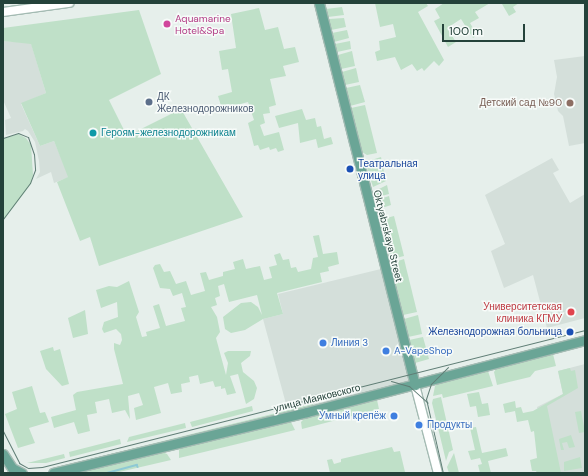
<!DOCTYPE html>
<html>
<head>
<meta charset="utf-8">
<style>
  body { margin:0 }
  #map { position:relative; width:588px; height:476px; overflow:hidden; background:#e6efeb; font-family:"DM Sans",sans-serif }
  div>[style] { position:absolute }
  .built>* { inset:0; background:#d4dfda }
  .green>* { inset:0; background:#bfe0c8 }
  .stream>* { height:1.5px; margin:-0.75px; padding:0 0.75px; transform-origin:0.75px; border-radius:0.75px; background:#8ec9d4 }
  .roads { filter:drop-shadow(1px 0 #a4bbb3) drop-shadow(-1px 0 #a4bbb3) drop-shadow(0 1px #a4bbb3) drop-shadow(0 -1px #a4bbb3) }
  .secondary>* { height:8px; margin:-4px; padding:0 4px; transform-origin:4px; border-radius:4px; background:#fff }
  .primary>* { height:9px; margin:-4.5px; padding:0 4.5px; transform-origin:4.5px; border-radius:4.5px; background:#6aa596 }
  .tram>* { height:1px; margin:-0.5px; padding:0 0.5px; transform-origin:0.5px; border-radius:0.5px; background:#5f7d75 }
  .dots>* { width:11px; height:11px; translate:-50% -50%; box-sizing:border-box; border:2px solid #f7fbf9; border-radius:50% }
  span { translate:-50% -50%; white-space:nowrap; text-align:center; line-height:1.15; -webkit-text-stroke:3px #f7fbf9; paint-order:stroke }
  .hotel-label { font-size:10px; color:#b23c85 }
  .left { translate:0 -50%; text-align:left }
  .service-label { font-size:10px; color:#4e5e75 }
  .education-label { font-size:10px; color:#785e54 }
  .right { translate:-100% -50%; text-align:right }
  .culture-label { font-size:10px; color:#0d838f }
  .transit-label { font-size:10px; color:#164399 }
  .street-label { font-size:10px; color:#24423a }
  .health-label { font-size:10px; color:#be3a42 }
  .shop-label { font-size:10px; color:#366cbe }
  .frame { position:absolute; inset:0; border:4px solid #24423a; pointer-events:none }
  .scale { position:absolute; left:442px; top:24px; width:83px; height:18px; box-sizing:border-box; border:2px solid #24423a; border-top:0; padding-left:5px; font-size:12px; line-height:14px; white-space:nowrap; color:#24423a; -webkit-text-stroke:3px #f7fbf9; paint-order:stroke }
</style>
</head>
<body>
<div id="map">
  <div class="built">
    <i style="clip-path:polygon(3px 41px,31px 43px,46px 93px,21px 104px,40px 146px,54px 141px,69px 177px,54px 183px,51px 172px,36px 179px,40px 172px,39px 161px,35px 142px,28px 131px,25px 129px,23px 131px,6px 135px,5px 120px,11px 118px,3px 100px)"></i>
    <i style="clip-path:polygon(585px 56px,585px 143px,569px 146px,563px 116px,558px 111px,554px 94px,557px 77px,554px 60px)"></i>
    <i style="clip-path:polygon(552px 158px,559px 170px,553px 173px,570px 203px,585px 194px,585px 318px,547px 328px,533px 275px,504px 288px,491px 251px,505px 244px,485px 195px)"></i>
    <i style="clip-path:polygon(385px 268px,415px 385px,289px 415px,263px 319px,283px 314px,278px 294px)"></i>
    <i style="clip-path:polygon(585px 364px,585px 473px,552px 473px,537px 407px,563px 394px,558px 371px)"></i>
  </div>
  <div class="green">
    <i style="clip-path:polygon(375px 3px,426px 3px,428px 6px,418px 12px,444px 60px,439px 66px,434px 61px,424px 71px,422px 68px,417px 71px,412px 64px,401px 70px,395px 57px,377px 61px,375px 52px,380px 50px,379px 41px,396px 37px,393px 24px,380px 27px)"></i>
    <i style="clip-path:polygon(444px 3px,490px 3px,475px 12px,479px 18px,470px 23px,477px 35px,473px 38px,461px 19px,447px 28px,456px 42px,448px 47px,434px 21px,440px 18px,435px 9px)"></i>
    <i style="clip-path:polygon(504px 3px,519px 3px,513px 7px,516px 12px,509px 16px,502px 4px)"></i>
    <i style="clip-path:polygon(342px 7px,344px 15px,328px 17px,326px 9px)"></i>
    <i style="clip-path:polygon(259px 8px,265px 30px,278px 27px,284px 49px,295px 47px,299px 62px,283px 66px,286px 76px,270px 79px,276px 105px,269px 107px,270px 113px,263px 114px,265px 123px,260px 125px,264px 136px,279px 132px,284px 150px,278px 152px,276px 148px,270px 150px,269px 147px,260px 150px,258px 145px,254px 146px,248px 123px,254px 120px,248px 102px,222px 109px,218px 96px,232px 92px,228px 69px,222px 70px,219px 51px,236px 48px,231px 14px)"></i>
    <i style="clip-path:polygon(139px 10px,161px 74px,109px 100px,127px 136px,181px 109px,243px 217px,99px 266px,90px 237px,80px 241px,57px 182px,68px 177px,54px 141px,40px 146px,21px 103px,46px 93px,31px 44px,3px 41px,3px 28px)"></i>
    <i style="clip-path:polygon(344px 18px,346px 27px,331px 30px,329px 19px)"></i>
    <i style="clip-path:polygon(347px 30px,349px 38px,334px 42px,332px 33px)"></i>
    <i style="clip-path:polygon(350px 41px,351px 49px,337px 52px,335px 44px)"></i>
    <i style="clip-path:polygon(352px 51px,355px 66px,341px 69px,338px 55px)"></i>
    <i style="clip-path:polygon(356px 68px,359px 82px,345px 85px,342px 72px)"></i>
    <i style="clip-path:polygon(360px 85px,365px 102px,350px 106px,346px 88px)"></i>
    <i style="clip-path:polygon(365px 105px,377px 153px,367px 155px,362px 152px,351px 108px)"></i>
    <i style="clip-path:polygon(302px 109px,306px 120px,315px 118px,317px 127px,321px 126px,324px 139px,331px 137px,333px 144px,318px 148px,316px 139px,300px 143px,298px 123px,279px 128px,275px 116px)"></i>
    <i style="clip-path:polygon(18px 134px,26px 138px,31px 145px,33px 175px,31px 184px,3px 221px,3px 139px)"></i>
    <i style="clip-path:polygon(381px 157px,386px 181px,373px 187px,365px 162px)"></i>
    <i style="clip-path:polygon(387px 185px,389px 194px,374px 198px,375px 191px)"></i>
    <i style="clip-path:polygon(389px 196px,391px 205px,376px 210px,374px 201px)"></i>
    <i style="clip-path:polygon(394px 216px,404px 256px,396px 258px,387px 253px,379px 220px)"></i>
    <i style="clip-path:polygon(319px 235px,323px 254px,337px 252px,339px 264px,328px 267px,329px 271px,320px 273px,322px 282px,277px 293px,283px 314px,263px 319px,245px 330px,231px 333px,225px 329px,223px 317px,241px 303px,251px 302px,258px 307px,262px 315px,257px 295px,229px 302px,224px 284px,218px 286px,220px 296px,215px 298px,217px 305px,211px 307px,217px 317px,220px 332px,216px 338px,226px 375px,228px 363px,224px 353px,228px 351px,251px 351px,250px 356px,241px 363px,243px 372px,254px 381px,257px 388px,254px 399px,246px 404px,238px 374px,230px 376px,236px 393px,227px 395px,225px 388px,221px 389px,221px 386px,215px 387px,213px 381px,200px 384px,198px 375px,189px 377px,190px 382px,181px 384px,182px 392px,171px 394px,168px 383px,154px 387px,161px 413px,136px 420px,134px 408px,143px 405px,139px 393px,128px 396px,130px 419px,125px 410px,112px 413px,109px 399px,95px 402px,97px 413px,87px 415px,90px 431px,78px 434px,74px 422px,54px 428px,51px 417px,76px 410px,73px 395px,77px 392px,123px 384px,114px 349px,114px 343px,120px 345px,122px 340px,121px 334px,116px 329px,104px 333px,102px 329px,104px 322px,118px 317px,117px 302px,101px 308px,96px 290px,109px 286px,117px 287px,129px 281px,139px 312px,136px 317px,142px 337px,147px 336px,146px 332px,160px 328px,153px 306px,159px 304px,166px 326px,185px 321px,181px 308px,186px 307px,182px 293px,173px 296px,170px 289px,160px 288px,153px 268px,155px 265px,160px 264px,164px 272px,170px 271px,176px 284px,186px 281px,191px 295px,205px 291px,200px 273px,206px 272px,209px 280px,223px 276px,223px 272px,235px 269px,233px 262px,243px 259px,246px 269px,260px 266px,264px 280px,272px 278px,269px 267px,277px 265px,274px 255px,280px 253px,283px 260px,289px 259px,291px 268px,296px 267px,298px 272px,311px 269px,313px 258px,318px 257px,313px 236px)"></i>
    <i style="clip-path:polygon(404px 259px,417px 312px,403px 315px,391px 267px,395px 262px)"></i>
    <i style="clip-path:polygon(85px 310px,88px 334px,73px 338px,68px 318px)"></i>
    <i style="clip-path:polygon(418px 315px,422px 334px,408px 337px,404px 319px)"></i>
    <i style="clip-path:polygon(423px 337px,429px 359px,415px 363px,409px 340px)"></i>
    <i style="clip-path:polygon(53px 347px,54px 351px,60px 349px,69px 384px,62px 386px,46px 369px,40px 351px)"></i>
    <i style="clip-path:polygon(553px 354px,556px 366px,535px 371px,530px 377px,497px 385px,494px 372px,496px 369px)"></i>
    <i style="clip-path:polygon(570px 368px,571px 371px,575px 370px,578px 388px,547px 406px,561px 473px,537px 473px,536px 471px,532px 471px,530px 460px,537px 458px,534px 431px,531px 432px,528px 420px,517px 422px,515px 411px,505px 413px,503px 404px,515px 401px,516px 408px,521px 407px,523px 413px,533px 411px,563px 394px,558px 371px)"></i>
    <i style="clip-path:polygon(488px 371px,493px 386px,443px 398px,442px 394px,433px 396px,435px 386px,439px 383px)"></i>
    <i style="clip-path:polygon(32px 386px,40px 413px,45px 412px,49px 422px,29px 428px,35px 443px,18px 448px,5px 414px,17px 409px,12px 392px)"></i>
    <i style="clip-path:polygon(479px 392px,482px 404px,488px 403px,490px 415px,478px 417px,476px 406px,470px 407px,467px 394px)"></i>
    <i style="clip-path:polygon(441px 397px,453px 450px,449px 452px,446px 461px,432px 403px,433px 399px)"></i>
    <i style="clip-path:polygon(377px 400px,379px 409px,302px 429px,301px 422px,306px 417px)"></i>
    <i style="clip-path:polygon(313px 404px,313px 407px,75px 466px,74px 463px)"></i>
    <i style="clip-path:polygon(252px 406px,253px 411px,192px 427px,190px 422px)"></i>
    <i style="clip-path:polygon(581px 411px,585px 432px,579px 433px,575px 412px)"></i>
    <i style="clip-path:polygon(286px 421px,291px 422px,295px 430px,179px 458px,179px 450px,182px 447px)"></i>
    <i style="clip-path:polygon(185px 423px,186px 428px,127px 442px,129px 437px)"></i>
    <i style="clip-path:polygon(476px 427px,482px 453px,506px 448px,508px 456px,488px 461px,491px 473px,480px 473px,478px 465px,482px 464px,480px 458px,471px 460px,468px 451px,475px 450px,470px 428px)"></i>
    <i style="clip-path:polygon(571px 435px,575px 447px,569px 448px,567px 442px,562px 443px,564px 450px,561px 450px,559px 439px)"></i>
    <i style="clip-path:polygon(120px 439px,121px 444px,70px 457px,69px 452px)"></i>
    <i style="clip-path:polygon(392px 447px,394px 452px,400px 451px,405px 472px,330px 473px,327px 460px,332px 459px,334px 464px,341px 462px,341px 459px)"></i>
    <i style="clip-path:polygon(162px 452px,167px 454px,171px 460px,115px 473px,77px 473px)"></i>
    <i style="clip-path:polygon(454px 453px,459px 473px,449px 473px,447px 467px)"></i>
    <i style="clip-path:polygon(64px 454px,65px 458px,46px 463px,27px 463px)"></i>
    <i style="clip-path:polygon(580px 457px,582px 468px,564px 471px,564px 462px)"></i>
  </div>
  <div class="stream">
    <i style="left:107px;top:473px;width:31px;rotate:-15deg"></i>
    <i style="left:137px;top:465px;width:2px;rotate:63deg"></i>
  </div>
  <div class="roads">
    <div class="secondary">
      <i style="left:3px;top:12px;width:67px;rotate:-7.8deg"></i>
      <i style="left:415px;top:385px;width:91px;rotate:75.4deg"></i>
    </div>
    <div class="primary">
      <i style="left:319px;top:3px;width:394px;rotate:75.9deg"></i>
      <i style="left:3px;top:454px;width:17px;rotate:57deg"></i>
      <i style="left:12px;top:468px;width:11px;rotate:27deg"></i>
      <i style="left:53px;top:473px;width:261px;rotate:-13.5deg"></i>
      <i style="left:307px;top:412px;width:287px;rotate:-14.5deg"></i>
    </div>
  </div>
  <div class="tram">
    <i style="left:3px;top:138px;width:16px;rotate:-18deg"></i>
    <i style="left:18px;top:133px;width:11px;rotate:22deg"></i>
    <i style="left:28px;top:137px;width:18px;rotate:71deg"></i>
    <i style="left:34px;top:154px;width:16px;rotate:86deg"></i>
    <i style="left:35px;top:170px;width:14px;rotate:111deg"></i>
    <i style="left:30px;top:183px;width:45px;rotate:126.9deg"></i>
    <i style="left:391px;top:381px;width:19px;rotate:16deg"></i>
    <i style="left:409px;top:386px;width:25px;rotate:42deg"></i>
    <i style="left:3px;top:431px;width:36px;rotate:63deg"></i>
    <i style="left:19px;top:463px;width:10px;rotate:29deg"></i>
    <i style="left:28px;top:468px;width:14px;rotate:-4deg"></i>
    <i style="left:42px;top:467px;width:560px;rotate:-14.16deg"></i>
    <i style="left:443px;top:473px;width:76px;rotate:-102.9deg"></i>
    <i style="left:426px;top:399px;width:16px;rotate:-72deg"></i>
    <i style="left:431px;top:384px;width:24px;rotate:-45deg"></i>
  </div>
  <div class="dots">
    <i style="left:167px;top:24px;background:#d1479c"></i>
    <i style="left:149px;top:102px;background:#5c6f8a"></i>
    <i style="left:570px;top:103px;background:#8d6e63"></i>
    <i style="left:93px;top:133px;background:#0f9aa8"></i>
    <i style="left:350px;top:169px;background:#1a4fb4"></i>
    <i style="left:571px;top:312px;background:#e0444e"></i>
    <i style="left:570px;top:332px;background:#1a4fb4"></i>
    <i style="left:323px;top:343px;background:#3f7fe0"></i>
    <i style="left:386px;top:351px;background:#3f7fe0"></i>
    <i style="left:394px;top:416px;background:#3f7fe0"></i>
    <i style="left:419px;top:425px;background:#3f7fe0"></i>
  </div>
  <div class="hotel-label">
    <span class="left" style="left:175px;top:24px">Aquamarine<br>Hotel&amp;Spa</span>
  </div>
  <div class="service-label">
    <span class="left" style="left:157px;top:102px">ДК<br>Железнодорожников</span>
  </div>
  <div class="education-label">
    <span class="right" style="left:562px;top:103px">Детский сад №90</span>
  </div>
  <div class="culture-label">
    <span class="left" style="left:101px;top:133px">Героям-железнодорожникам</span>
  </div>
  <div class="transit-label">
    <span class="left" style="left:358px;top:169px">Театральная<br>улица</span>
    <span class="right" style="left:562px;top:332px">Железнодорожная больница</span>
  </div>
  <div class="street-label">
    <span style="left:388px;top:236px;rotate:76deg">Oktyabrskaya Street</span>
    <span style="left:317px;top:398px;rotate:-14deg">улица Маяковского</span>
  </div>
  <div class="health-label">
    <span class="right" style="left:562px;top:312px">Университетская<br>клиника КГМУ</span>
  </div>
  <div class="shop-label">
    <span class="left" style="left:331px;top:343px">Линия 3</span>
    <span class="left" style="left:394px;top:351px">A-VapeShop</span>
    <span class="right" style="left:386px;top:416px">Умный крепёж</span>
    <span class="left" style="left:427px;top:425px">Продукты</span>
  </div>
  <div class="frame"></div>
  <div class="scale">100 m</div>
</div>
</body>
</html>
